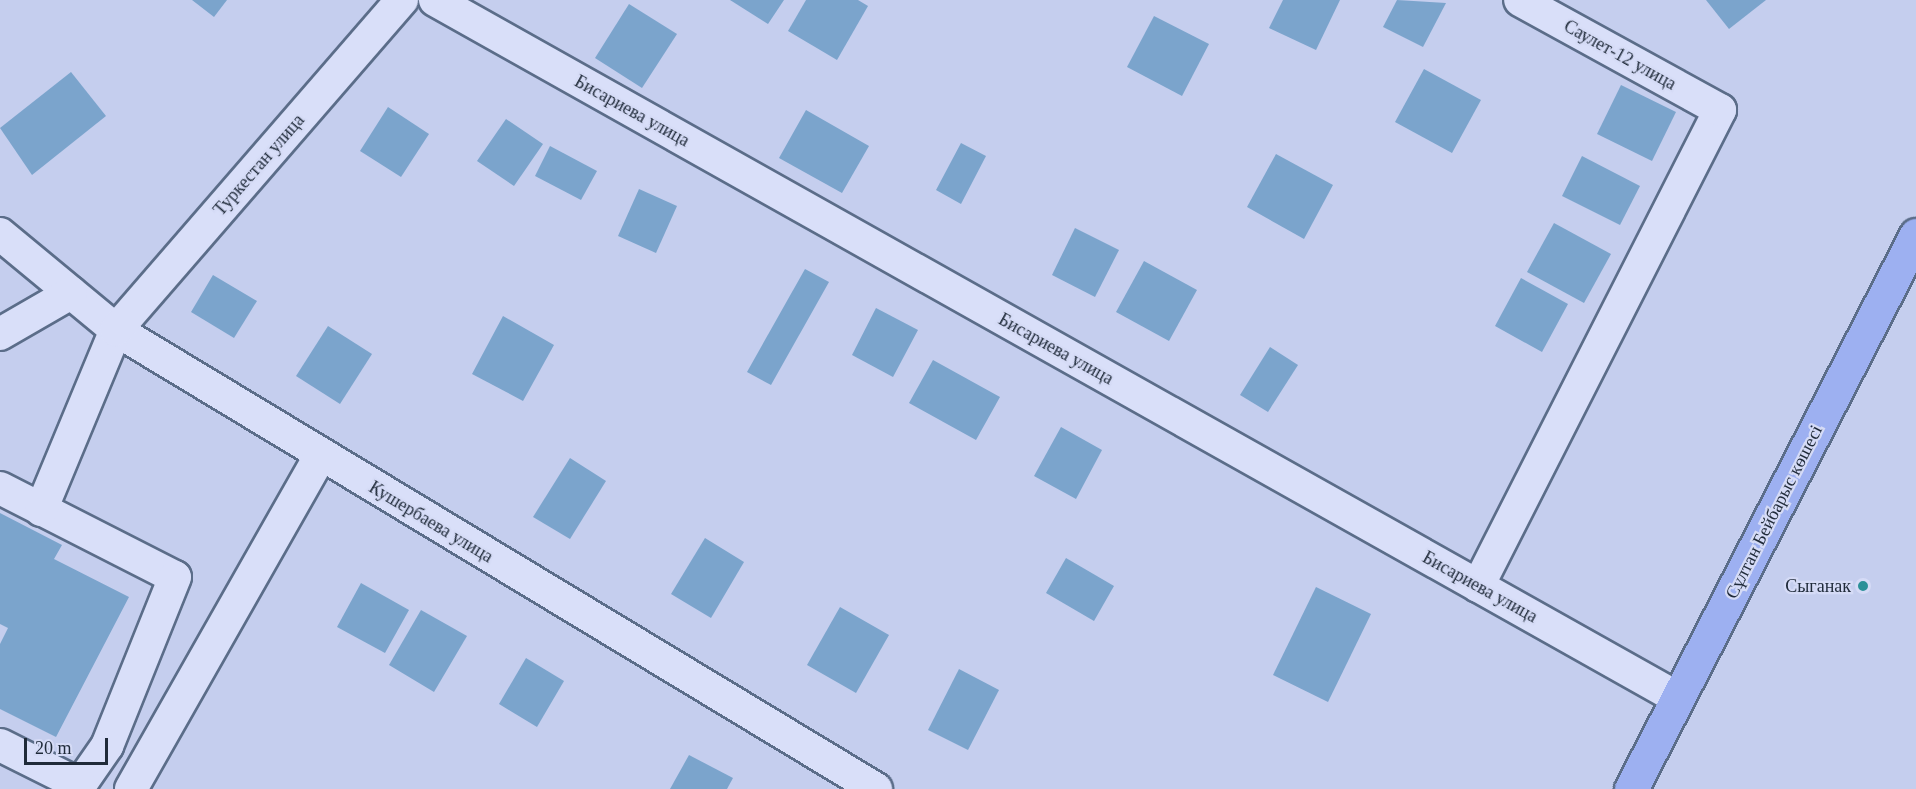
<!DOCTYPE html>
<html>
<head>
<meta charset="utf-8">
<style>
  body { margin:0 }
  #map { position:relative; width:1916px; height:789px; overflow:hidden; background:#c5ceee; font-family:Georgia,serif }
  div>[style] { position:absolute }
  .building>* { inset:0; background:#7ba4cc }
  .roads { filter:drop-shadow(2px 0 #5b6d89) drop-shadow(-2px 0 #5b6d89) drop-shadow(0 2px #5b6d89) drop-shadow(0 -2px #5b6d89) }
  .minor>* { height:32px; margin:-16px; padding:0 16px; transform-origin:16px; border-radius:16px; background:#d9dff9 }
  .major>* { height:33px; margin:-16.5px; padding:0 16.5px; transform-origin:16.5px; border-radius:16.5px; background:#9db0f1 }
  .dots>* { width:16px; height:16px; translate:-50% -50%; box-sizing:border-box; border:3px solid #d5dbf6; border-radius:50% }
  span { translate:-50% -50%; white-space:nowrap; text-align:center; line-height:1.15; -webkit-text-stroke:4.5px #d5dbf6; paint-order:stroke }
  .street-label { font-size:18px; color:#1f2a39 }
  .poi-label { font-size:18px; color:#1f2a39 }
  .right { translate:-100% -50%; text-align:right }
  .scale { position:absolute; left:24px; top:738px; width:84px; height:27px; box-sizing:border-box; border:3px solid #1f2a39; border-top:0; padding-left:8px; font-size:18px; line-height:21px; white-space:nowrap; color:#1f2a39; -webkit-text-stroke:4px #d5dbf6; paint-order:stroke }
</style>
</head>
<body>
<div id="map">
  <div class="building">
    <i style="clip-path:polygon(192px 0,227px 0,214px 17px)"></i>
    <i style="clip-path:polygon(730px 0,784px 0,768px 24px)"></i>
    <i style="clip-path:polygon(806px 0,858px 0,868px 6px,837px 60px,788px 31px)"></i>
    <i style="clip-path:polygon(1283px 0,1340px 0,1316px 50px,1269px 28px)"></i>
    <i style="clip-path:polygon(1397px 0,1446px 3px,1423px 47px,1383px 27px)"></i>
    <i style="clip-path:polygon(1706px 0,1766px 0,1729px 29px)"></i>
    <i style="clip-path:polygon(629px 4px,677px 34px,642px 88px,595px 58px)"></i>
    <i style="clip-path:polygon(1154px 16px,1209px 44px,1182px 96px,1127px 67px)"></i>
    <i style="clip-path:polygon(1424px 69px,1481px 100px,1452px 153px,1395px 122px)"></i>
    <i style="clip-path:polygon(71px 72px,106px 116px,32px 175px,0 128px)"></i>
    <i style="clip-path:polygon(1621px 85px,1676px 112px,1652px 161px,1597px 134px)"></i>
    <i style="clip-path:polygon(388px 107px,429px 134px,401px 177px,360px 151px)"></i>
    <i style="clip-path:polygon(806px 110px,869px 146px,842px 193px,779px 158px)"></i>
    <i style="clip-path:polygon(506px 119px,543px 144px,514px 186px,477px 161px)"></i>
    <i style="clip-path:polygon(961px 143px,986px 156px,961px 204px,936px 190px)"></i>
    <i style="clip-path:polygon(550px 146px,597px 171px,581px 200px,535px 176px)"></i>
    <i style="clip-path:polygon(1276px 154px,1333px 185px,1304px 239px,1247px 207px)"></i>
    <i style="clip-path:polygon(1582px 156px,1640px 186px,1620px 225px,1562px 196px)"></i>
    <i style="clip-path:polygon(639px 189px,677px 206px,656px 253px,618px 236px)"></i>
    <i style="clip-path:polygon(1554px 223px,1611px 254px,1584px 303px,1527px 272px)"></i>
    <i style="clip-path:polygon(1075px 228px,1119px 250px,1095px 297px,1052px 275px)"></i>
    <i style="clip-path:polygon(1144px 261px,1197px 290px,1169px 341px,1116px 312px)"></i>
    <i style="clip-path:polygon(805px 269px,829px 282px,771px 385px,747px 372px)"></i>
    <i style="clip-path:polygon(213px 275px,257px 301px,234px 338px,191px 312px)"></i>
    <i style="clip-path:polygon(1521px 278px,1568px 304px,1542px 352px,1495px 326px)"></i>
    <i style="clip-path:polygon(876px 308px,918px 330px,893px 377px,852px 355px)"></i>
    <i style="clip-path:polygon(503px 316px,554px 345px,523px 401px,472px 374px)"></i>
    <i style="clip-path:polygon(328px 326px,372px 354px,340px 404px,296px 376px)"></i>
    <i style="clip-path:polygon(1270px 347px,1298px 365px,1268px 412px,1240px 395px)"></i>
    <i style="clip-path:polygon(933px 360px,1000px 397px,976px 440px,909px 403px)"></i>
    <i style="clip-path:polygon(1061px 427px,1102px 450px,1076px 499px,1034px 476px)"></i>
    <i style="clip-path:polygon(570px 458px,606px 481px,570px 539px,533px 517px)"></i>
    <i style="clip-path:polygon(0 513px,62px 545px,54px 559px,129px 597px,56px 737px,0 709px,0 644px,8px 628px,0 624px)"></i>
    <i style="clip-path:polygon(705px 538px,744px 562px,711px 618px,671px 594px)"></i>
    <i style="clip-path:polygon(1066px 558px,1114px 586px,1094px 621px,1046px 593px)"></i>
    <i style="clip-path:polygon(361px 583px,409px 610px,385px 653px,337px 627px)"></i>
    <i style="clip-path:polygon(1316px 587px,1371px 614px,1328px 702px,1273px 675px)"></i>
    <i style="clip-path:polygon(840px 607px,889px 635px,856px 693px,807px 665px)"></i>
    <i style="clip-path:polygon(421px 610px,467px 636px,434px 692px,389px 665px)"></i>
    <i style="clip-path:polygon(526px 658px,564px 681px,537px 727px,499px 704px)"></i>
    <i style="clip-path:polygon(959px 669px,999px 690px,968px 750px,928px 730px)"></i>
    <i style="clip-path:polygon(689px 755px,733px 778px,727px 789px,670px 789px)"></i>
  </div>
  <div class="roads">
    <div class="minor">
      <i style="left:435px;top:0;width:1426px;rotate:29.32deg"></i>
      <i style="left:0;top:234px;width:151px;rotate:39.6deg"></i>
      <i style="left:116px;top:330px;width:888px;rotate:31.13deg"></i>
      <i style="left:0;top:334px;width:82px;rotate:-30deg"></i>
      <i style="left:0;top:488px;width:196px;rotate:27deg"></i>
      <i style="left:175px;top:577px;width:182px;rotate:111.9deg"></i>
      <i style="left:107px;top:746px;width:47px;rotate:124.7deg"></i>
      <i style="left:80px;top:785px;width:89px;rotate:-153.4deg"></i>
      <i style="left:41px;top:510px;width:195px;rotate:-67.4deg"></i>
      <i style="left:116px;top:330px;width:437px;rotate:-49.1deg"></i>
      <i style="left:1478px;top:586px;width:534px;rotate:-63.05deg"></i>
      <i style="left:1720px;top:110px;width:228px;rotate:-151.2deg"></i>
      <i style="left:131px;top:789px;width:384px;rotate:-60.4deg"></i>
    </div>
    <div class="major">
      <i style="left:1631px;top:789px;width:623px;rotate:-62.78deg"></i>
    </div>
  </div>
  <div class="dots">
    <i style="left:1863px;top:586px;background:#2b9098"></i>
  </div>
  <div class="street-label">
    <span style="left:1620px;top:55px;rotate:29deg">Саулет-12 улица</span>
    <span style="left:632px;top:111px;rotate:29deg">Бисариева улица</span>
    <span style="left:259px;top:165px;rotate:-49deg">Туркестан улица</span>
    <span style="left:1056px;top:349px;rotate:29deg">Бисариева улица</span>
    <span style="left:1774px;top:512px;rotate:-63deg">Сұлтан Бейбарыс көшесі</span>
    <span style="left:431px;top:522px;rotate:31deg">Кушербаева улица</span>
    <span style="left:1480px;top:587px;rotate:29deg">Бисариева улица</span>
  </div>
  <div class="poi-label">
    <span class="right" style="left:1851px;top:586px">Сыганак</span>
  </div>
  <div class="scale">20 m</div>
</div>
</body>
</html>
